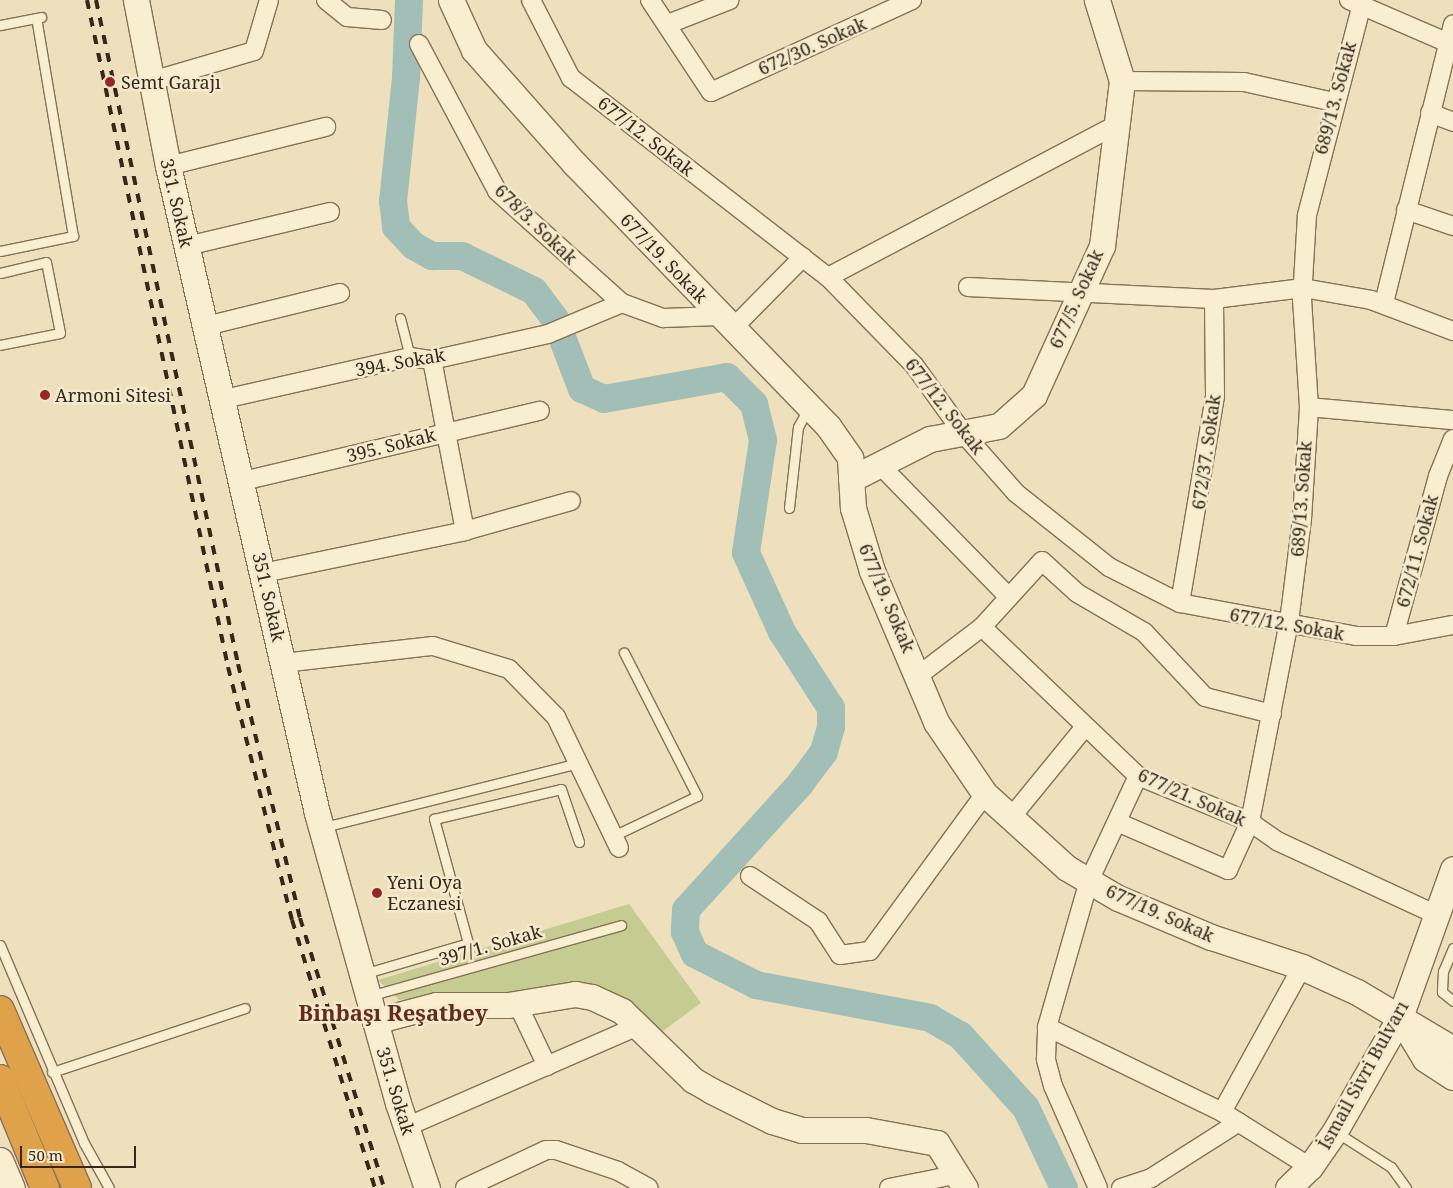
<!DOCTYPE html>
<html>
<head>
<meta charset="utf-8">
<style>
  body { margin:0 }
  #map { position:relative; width:1453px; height:1188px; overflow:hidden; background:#eee0bd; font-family:"Noto Serif",serif }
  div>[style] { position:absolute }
  .green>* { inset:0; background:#c4cc92 }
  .river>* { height:28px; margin:-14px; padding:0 14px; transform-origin:14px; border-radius:14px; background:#a1bfb7 }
  .roads { filter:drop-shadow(1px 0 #867156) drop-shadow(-1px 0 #867156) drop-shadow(0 1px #867156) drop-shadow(0 -1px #867156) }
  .lane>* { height:9px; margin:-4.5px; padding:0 4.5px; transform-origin:4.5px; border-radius:4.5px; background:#f9eed0 }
  .street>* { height:18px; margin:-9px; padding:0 9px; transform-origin:9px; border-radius:9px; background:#f9eed0 }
  .secondary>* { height:25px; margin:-12.5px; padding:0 12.5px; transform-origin:12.5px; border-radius:12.5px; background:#f9eed0 }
  .highway>* { height:28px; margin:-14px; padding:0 14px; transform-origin:14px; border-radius:14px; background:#e0a14b }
  .rail>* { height:4px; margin-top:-2px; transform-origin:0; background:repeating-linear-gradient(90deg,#35281b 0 9px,transparent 0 18px) }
  .dots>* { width:14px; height:14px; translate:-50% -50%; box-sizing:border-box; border:2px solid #f5eacd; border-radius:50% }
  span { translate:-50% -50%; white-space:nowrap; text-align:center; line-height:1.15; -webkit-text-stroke:5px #f5eacd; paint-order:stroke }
  .street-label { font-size:18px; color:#35281b }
  .poi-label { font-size:18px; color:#35281b }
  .left { translate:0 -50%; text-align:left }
  .district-label { font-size:22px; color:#622b1a; font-weight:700 }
  .scale { position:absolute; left:20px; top:1146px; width:116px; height:22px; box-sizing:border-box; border:2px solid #35281b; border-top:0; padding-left:6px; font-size:15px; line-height:18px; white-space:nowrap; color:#35281b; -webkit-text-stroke:4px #f5eacd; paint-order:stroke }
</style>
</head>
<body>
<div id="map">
  <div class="green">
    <i style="clip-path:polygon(629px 904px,701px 1003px,659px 1034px,635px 1009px,445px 996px,399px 1000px,378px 980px)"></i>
  </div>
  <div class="river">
    <i style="left:409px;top:0;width:78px;rotate:92.2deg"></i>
    <i style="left:406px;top:78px;width:124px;rotate:96deg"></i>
    <i style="left:393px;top:201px;width:26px;rotate:83deg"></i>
    <i style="left:396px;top:227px;width:26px;rotate:47deg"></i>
    <i style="left:414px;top:246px;width:21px;rotate:29deg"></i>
    <i style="left:432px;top:256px;width:30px"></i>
    <i style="left:462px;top:256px;width:80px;rotate:25.9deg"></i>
    <i style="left:534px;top:291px;width:35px;rotate:53deg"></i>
    <i style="left:555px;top:319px;width:75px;rotate:68.9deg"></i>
    <i style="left:582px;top:389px;width:24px;rotate:24deg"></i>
    <i style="left:604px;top:399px;width:125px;rotate:-10.1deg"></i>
    <i style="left:727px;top:377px;width:38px;rotate:45deg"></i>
    <i style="left:754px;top:404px;width:37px;rotate:76deg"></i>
    <i style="left:763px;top:440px;width:114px;rotate:98.6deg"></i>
    <i style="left:746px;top:553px;width:87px;rotate:65.5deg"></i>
    <i style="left:782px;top:632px;width:90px;rotate:57.2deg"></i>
    <i style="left:831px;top:708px;width:19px;rotate:90deg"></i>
    <i style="left:831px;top:727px;width:26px;rotate:106deg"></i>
    <i style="left:824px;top:752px;width:39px;rotate:127deg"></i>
    <i style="left:801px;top:783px;width:171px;rotate:132.2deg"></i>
    <i style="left:686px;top:910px;width:22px;rotate:93deg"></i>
    <i style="left:685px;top:932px;width:24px;rotate:66deg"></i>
    <i style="left:695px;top:954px;width:68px;rotate:26.9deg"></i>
    <i style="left:756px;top:985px;width:177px;rotate:10.7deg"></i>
    <i style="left:930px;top:1018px;width:34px;rotate:30deg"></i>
    <i style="left:960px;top:1035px;width:98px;rotate:47.9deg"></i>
    <i style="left:1026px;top:1108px;width:89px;rotate:64.6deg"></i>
  </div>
  <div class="roads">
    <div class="lane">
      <i style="left:0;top:25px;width:42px;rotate:-11deg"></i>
      <i style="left:0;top:251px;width:75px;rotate:-11.6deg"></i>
      <i style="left:73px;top:236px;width:221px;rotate:-99.6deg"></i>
      <i style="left:0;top:273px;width:47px;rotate:-13.4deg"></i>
      <i style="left:46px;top:262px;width:72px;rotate:78.8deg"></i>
      <i style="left:60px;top:333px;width:61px;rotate:168.7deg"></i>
      <i style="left:400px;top:318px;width:40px;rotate:75.6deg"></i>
      <i style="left:789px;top:508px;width:81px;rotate:-83.7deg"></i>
      <i style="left:798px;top:427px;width:21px;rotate:-61deg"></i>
      <i style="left:324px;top:827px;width:263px;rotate:-14.1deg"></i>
      <i style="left:613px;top:836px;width:93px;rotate:-25.5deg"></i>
      <i style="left:697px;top:796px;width:161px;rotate:-117deg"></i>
      <i style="left:0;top:945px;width:215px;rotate:67deg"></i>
      <i style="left:84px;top:1143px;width:51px;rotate:60.9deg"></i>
      <i style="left:1453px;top:948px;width:25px;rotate:113deg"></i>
      <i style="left:1443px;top:971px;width:21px;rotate:93deg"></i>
      <i style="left:1442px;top:992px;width:14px;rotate:39deg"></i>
      <i style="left:363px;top:974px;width:109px;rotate:-16.4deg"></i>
      <i style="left:468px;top:943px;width:129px;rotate:-105.3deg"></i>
      <i style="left:434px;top:819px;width:130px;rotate:-13.3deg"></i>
      <i style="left:561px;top:789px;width:56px;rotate:71.2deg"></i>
      <i style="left:369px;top:996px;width:262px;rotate:-15.7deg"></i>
      <i style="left:52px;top:1072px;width:203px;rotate:-18.3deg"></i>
      <i style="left:1336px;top:1132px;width:65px;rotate:32.5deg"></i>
      <i style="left:1391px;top:1167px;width:26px;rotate:54deg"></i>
    </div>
    <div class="street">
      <i style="left:326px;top:0;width:27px;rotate:39deg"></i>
      <i style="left:347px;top:17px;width:35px;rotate:5deg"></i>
      <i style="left:531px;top:0;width:88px;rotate:62.9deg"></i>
      <i style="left:571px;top:78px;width:325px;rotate:37.8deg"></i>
      <i style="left:828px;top:277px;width:123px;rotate:45.7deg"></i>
      <i style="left:914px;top:365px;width:84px;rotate:54.2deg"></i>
      <i style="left:963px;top:433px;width:80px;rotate:48.5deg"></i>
      <i style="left:1016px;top:493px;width:119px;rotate:38.5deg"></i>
      <i style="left:1109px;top:567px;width:80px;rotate:26.9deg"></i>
      <i style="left:1180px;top:603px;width:179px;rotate:10.6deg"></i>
      <i style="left:1356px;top:636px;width:38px"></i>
      <i style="left:1394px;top:636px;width:60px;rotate:-10.6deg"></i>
      <i style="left:650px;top:0;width:110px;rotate:56.5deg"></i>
      <i style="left:711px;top:92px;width:221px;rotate:-24.6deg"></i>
      <i style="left:1349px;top:0;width:113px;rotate:23.4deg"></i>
      <i style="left:668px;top:24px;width:66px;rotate:-21.2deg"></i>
      <i style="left:419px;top:44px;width:166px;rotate:62deg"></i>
      <i style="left:497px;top:191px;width:168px;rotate:41.9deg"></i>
      <i style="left:622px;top:303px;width:44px;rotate:20.1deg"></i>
      <i style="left:663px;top:318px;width:57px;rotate:-2deg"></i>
      <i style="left:152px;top:81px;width:106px;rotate:-16.4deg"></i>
      <i style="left:254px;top:51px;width:53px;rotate:-73.6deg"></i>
      <i style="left:1122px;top:81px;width:122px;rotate:0.5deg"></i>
      <i style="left:1244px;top:82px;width:92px;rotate:12.5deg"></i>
      <i style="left:1430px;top:113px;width:25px;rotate:21deg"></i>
      <i style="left:168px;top:166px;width:163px;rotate:-13.9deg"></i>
      <i style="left:1406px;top:210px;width:50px;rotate:18.8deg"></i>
      <i style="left:187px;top:246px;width:147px;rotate:-13.4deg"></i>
      <i style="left:828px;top:277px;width:328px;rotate:-27.8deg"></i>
      <i style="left:968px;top:287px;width:246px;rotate:2.8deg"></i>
      <i style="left:1214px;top:299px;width:90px;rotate:-7deg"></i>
      <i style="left:1303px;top:288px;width:69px;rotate:10deg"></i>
      <i style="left:1371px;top:300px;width:88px;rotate:20.7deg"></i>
      <i style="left:1384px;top:303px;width:287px;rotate:-76.1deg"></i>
      <i style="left:206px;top:326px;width:138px;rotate:-13.8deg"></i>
      <i style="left:732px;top:329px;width:101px;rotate:-45.4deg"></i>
      <i style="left:224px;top:399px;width:191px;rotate:-12.7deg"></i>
      <i style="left:410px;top:357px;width:22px;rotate:8deg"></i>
      <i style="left:432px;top:360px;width:119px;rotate:-12.6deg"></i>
      <i style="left:548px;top:334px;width:80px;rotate:-22.7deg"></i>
      <i style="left:1309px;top:407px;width:145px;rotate:5.2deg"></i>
      <i style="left:878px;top:463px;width:186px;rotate:45.7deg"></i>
      <i style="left:243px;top:481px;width:305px;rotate:-13.3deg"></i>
      <i style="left:465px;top:531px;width:110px;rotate:-15.8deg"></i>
      <i style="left:263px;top:573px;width:206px;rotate:-11.7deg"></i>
      <i style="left:465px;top:531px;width:174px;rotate:-100.9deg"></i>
      <i style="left:1180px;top:603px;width:210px;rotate:-80.4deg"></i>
      <i style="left:1215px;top:396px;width:97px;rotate:-90.6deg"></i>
      <i style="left:982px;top:627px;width:216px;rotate:43.7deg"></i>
      <i style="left:1138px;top:776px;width:121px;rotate:22.3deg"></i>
      <i style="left:1250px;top:822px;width:33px;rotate:35deg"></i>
      <i style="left:1277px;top:841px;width:176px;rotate:24.8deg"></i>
      <i style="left:1394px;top:636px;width:166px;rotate:-74.6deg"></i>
      <i style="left:1438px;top:476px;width:40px;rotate:-68deg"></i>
      <i style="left:283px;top:663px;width:151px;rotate:-6.5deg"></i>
      <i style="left:433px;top:646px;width:79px;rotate:16.8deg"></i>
      <i style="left:509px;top:669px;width:67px;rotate:45.6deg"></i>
      <i style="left:556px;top:717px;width:145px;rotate:64.3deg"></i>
      <i style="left:919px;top:675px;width:79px;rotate:-37.3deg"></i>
      <i style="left:982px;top:627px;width:89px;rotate:-47.7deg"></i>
      <i style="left:1042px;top:561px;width:47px;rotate:42.4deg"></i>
      <i style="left:1077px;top:593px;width:78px;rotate:30.2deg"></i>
      <i style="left:1144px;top:632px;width:89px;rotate:46.8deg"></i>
      <i style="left:1205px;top:697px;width:69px;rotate:14.2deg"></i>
      <i style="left:1013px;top:815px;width:112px;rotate:-50.8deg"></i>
      <i style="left:1117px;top:822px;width:121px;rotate:23.4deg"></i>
      <i style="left:1228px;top:870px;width:53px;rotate:-65.4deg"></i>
      <i style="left:1250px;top:822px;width:204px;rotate:-79deg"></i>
      <i style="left:1289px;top:622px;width:104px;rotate:-82.8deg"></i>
      <i style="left:1302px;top:519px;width:112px;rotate:-86.4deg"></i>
      <i style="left:1309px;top:407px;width:108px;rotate:-93.7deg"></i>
      <i style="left:1302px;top:299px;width:84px;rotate:-86.6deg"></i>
      <i style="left:1307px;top:215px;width:222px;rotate:-75.4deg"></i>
      <i style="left:750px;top:876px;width:82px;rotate:33.5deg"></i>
      <i style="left:818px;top:921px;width:40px;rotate:57.1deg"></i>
      <i style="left:840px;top:955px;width:30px;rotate:-8deg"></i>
      <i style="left:870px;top:951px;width:195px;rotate:-53.8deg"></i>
      <i style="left:517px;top:1003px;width:70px;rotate:64.5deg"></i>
      <i style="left:1047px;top:1027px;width:195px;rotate:25.9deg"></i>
      <i style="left:1222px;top:1112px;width:104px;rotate:32deg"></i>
      <i style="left:1222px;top:1112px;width:166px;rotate:-61.1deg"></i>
      <i style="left:406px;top:1127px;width:253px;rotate:-23.5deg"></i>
      <i style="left:465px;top:1188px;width:89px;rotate:-25.1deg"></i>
      <i style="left:546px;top:1150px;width:10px"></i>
      <i style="left:556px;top:1150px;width:65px;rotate:18.7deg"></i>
      <i style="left:618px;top:1171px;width:35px;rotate:29deg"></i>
      <i style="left:889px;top:1188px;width:72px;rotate:-11.2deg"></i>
      <i style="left:1098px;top:1188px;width:111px;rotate:-113.8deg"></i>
      <i style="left:1053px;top:1086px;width:28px;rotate:-105deg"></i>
      <i style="left:1046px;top:1059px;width:32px;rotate:-88deg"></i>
      <i style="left:1047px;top:1027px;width:152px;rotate:-74deg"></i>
      <i style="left:1089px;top:881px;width:116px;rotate:-65deg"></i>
      <i style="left:1121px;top:1188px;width:32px;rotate:-18deg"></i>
      <i style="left:1151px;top:1178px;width:104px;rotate:-32.5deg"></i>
    </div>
    <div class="secondary">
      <i style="left:136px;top:0;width:169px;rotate:79.1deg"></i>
      <i style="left:168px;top:166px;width:664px;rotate:77.03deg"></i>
      <i style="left:317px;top:813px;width:301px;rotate:74.4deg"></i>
      <i style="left:398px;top:1103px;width:90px;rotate:71.2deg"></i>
      <i style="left:451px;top:0;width:55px;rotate:65.3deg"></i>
      <i style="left:474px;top:50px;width:152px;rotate:48.5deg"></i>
      <i style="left:575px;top:164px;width:364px;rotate:46deg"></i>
      <i style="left:828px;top:426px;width:39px;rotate:55deg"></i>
      <i style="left:850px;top:458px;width:50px;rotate:86.6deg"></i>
      <i style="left:853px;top:508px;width:66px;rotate:73.2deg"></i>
      <i style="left:872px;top:571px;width:164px;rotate:67deg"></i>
      <i style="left:936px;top:722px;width:87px;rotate:55.8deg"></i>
      <i style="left:985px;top:794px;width:110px;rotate:42.1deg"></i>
      <i style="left:1067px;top:868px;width:59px;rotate:30.5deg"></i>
      <i style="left:1118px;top:898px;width:101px;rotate:22.8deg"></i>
      <i style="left:1211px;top:937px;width:96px;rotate:18.2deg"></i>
      <i style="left:1302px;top:967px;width:60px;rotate:24.4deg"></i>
      <i style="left:1357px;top:992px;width:112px;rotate:30.7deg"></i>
      <i style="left:851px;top:479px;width:89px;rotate:-26.9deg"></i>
      <i style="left:930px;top:439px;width:70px;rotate:-10.7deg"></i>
      <i style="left:999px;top:426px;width:47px;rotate:-41.5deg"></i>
      <i style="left:1034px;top:395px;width:164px;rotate:-65.5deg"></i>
      <i style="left:1102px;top:246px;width:166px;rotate:-83.1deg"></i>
      <i style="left:1122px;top:81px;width:85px;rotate:-107.2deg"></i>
      <i style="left:375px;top:1021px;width:63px;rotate:-14.7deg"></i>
      <i style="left:436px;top:1005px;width:72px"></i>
      <i style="left:508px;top:1005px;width:68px;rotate:-9.3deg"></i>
      <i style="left:575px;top:994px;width:17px;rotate:10deg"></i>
      <i style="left:592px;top:997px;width:33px;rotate:25deg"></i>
      <i style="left:622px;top:1011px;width:99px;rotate:44.2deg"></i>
      <i style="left:693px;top:1080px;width:22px;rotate:30deg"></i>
      <i style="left:712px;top:1091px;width:67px;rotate:26.6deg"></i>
      <i style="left:772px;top:1121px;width:31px;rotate:17deg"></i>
      <i style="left:802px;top:1130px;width:64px"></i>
      <i style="left:866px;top:1130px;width:72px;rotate:10.4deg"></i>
      <i style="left:937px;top:1143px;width:53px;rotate:58.1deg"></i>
      <i style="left:1402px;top:1021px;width:44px;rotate:58.8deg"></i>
      <i style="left:1425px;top:1059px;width:33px;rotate:33deg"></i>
      <i style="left:0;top:1160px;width:30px;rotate:67deg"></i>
      <i style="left:1288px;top:1188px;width:30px;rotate:-44deg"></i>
      <i style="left:1310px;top:1167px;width:44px;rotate:-55.2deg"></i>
      <i style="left:1335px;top:1131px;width:131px;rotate:-60.3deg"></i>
      <i style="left:1400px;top:1017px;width:157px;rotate:-70.3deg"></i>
    </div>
    <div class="highway">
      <i style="left:0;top:1010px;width:194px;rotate:66.6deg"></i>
      <i style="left:0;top:1079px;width:118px;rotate:67.6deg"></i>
    </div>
  </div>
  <div class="rail">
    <i style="left:87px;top:0;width:682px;rotate:78.06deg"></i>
    <i style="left:228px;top:667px;width:261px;rotate:75.8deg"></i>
    <i style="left:292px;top:920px;width:281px;rotate:72.8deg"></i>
    <i style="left:96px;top:0;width:679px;rotate:77.93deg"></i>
    <i style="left:238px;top:664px;width:261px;rotate:76.3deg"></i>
    <i style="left:300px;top:918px;width:283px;rotate:72.7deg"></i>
  </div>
  <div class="dots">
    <i style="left:110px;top:82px;background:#962726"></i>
    <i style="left:45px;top:395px;background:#962726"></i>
    <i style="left:377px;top:893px;background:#962726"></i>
  </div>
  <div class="street-label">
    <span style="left:812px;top:46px;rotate:-24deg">672/30. Sokak</span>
    <span style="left:1335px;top:98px;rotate:-75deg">689/13. Sokak</span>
    <span style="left:646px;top:136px;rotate:38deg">677/12. Sokak</span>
    <span style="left:177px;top:203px;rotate:77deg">351. Sokak</span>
    <span style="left:536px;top:224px;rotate:44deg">678/3. Sokak</span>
    <span style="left:664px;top:258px;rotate:46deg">677/19. Sokak</span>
    <span style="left:1076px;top:299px;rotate:-66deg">677/5. Sokak</span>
    <span style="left:400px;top:362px;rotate:-10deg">394. Sokak</span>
    <span style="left:945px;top:406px;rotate:52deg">677/12. Sokak</span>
    <span style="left:391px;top:445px;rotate:-14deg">395. Sokak</span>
    <span style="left:1206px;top:452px;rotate:-82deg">672/37. Sokak</span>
    <span style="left:1301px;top:499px;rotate:-86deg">689/13. Sokak</span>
    <span style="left:1417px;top:551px;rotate:-75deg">672/11. Sokak</span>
    <span style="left:269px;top:597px;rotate:77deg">351. Sokak</span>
    <span style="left:887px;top:598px;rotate:67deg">677/19. Sokak</span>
    <span style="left:1287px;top:624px;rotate:10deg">677/12. Sokak</span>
    <span style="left:1192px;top:797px;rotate:24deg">677/21. Sokak</span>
    <span style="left:1160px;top:913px;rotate:24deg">677/19. Sokak</span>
    <span style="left:490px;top:945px;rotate:-16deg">397/1. Sokak</span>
    <span style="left:1363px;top:1075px;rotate:-61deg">İsmail Sivri Bulvarı</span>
    <span style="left:396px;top:1091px;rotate:73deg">351. Sokak</span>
  </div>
  <div class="poi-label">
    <span class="left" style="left:121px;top:82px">Semt Garajı</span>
    <span class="left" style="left:55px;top:395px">Armoni Sitesi</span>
    <span class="left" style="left:387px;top:893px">Yeni Oya<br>Eczanesi</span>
  </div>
  <div class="district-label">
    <span style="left:393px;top:1013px">Binbaşı Reşatbey</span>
  </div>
  <div class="scale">50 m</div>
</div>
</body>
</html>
